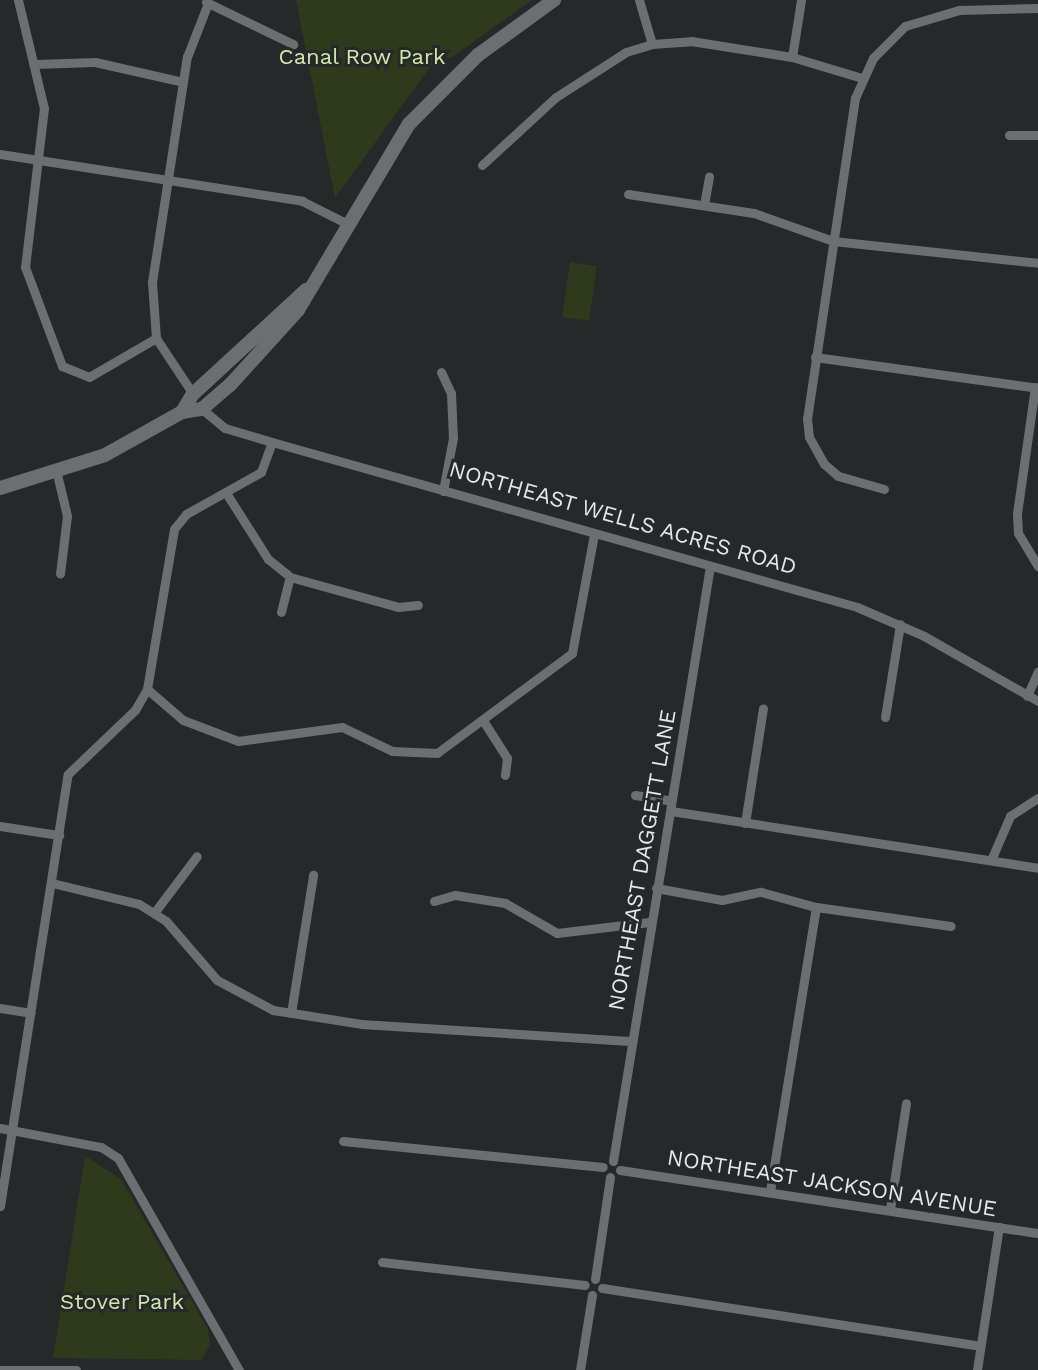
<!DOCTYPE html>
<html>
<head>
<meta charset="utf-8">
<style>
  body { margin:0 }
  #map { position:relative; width:1038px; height:1370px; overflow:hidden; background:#26282a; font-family:"Work Sans",sans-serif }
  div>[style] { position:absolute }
  .green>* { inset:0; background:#2f391b }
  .street>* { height:9px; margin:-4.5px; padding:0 4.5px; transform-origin:4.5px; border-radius:4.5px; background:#6c6f71 }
  .secondary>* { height:14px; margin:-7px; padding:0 7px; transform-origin:7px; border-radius:7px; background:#6c6f71 }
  span { translate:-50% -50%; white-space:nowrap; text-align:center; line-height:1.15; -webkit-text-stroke:6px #26282a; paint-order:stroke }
  .park-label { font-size:22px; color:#d1e8ab }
  .street-label { font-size:22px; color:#e5e7e8 }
</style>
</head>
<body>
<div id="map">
  <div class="green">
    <i style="clip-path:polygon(296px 0,532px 0,451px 58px,438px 56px,335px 198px)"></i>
    <i style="clip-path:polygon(570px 262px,597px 266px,589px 321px,562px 317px)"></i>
    <i style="clip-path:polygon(85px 1156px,121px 1179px,208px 1329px,210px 1346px,201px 1360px,53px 1358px)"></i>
  </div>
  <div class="street">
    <i style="left:18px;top:0;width:111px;rotate:76.5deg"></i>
    <i style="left:44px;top:108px;width:160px;rotate:96.8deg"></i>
    <i style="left:25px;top:267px;width:106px;rotate:69.5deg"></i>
    <i style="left:62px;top:366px;width:29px;rotate:22deg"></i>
    <i style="left:89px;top:377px;width:78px;rotate:-30.2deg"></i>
    <i style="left:639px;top:0;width:46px;rotate:73.5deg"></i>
    <i style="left:206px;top:2px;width:97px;rotate:25.8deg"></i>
    <i style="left:792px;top:57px;width:58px;rotate:-81deg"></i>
    <i style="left:35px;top:64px;width:60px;rotate:-1.9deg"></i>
    <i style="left:95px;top:62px;width:90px;rotate:12.8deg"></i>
    <i style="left:1009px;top:135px;width:29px"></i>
    <i style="left:0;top:154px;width:306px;rotate:8.8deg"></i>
    <i style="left:302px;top:201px;width:49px;rotate:26.6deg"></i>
    <i style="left:482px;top:165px;width:100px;rotate:-42.6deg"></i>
    <i style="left:556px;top:97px;width:83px;rotate:-32.7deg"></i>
    <i style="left:626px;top:52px;width:27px;rotate:-17deg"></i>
    <i style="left:652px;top:44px;width:39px;rotate:-4deg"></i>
    <i style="left:691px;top:41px;width:102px;rotate:9deg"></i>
    <i style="left:792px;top:57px;width:73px;rotate:16.7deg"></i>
    <i style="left:628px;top:194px;width:127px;rotate:8.6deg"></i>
    <i style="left:754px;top:213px;width:84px;rotate:19.5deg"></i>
    <i style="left:833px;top:241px;width:206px;rotate:6.1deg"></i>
    <i style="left:704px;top:205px;width:29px;rotate:-80deg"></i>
    <i style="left:815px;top:357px;width:225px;rotate:7.9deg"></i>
    <i style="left:441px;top:372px;width:23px;rotate:65deg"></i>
    <i style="left:451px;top:393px;width:45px;rotate:87.5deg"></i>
    <i style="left:453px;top:438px;width:54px;rotate:100.7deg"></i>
    <i style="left:1035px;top:387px;width:128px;rotate:98.1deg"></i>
    <i style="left:1017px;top:514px;width:19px;rotate:87deg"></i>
    <i style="left:1018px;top:533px;width:39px;rotate:59deg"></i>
    <i style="left:193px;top:394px;width:67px;rotate:-123.5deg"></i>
    <i style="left:156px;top:338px;width:56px;rotate:-94.1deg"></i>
    <i style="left:152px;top:282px;width:228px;rotate:-81.2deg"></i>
    <i style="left:187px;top:57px;width:58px;rotate:-68.7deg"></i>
    <i style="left:202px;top:409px;width:30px;rotate:40deg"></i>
    <i style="left:225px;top:428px;width:49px;rotate:16.6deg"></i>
    <i style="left:272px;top:442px;width:608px;rotate:15.75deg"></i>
    <i style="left:857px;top:607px;width:73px;rotate:23.4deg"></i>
    <i style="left:924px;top:636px;width:131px;rotate:29.7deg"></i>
    <i style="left:57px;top:474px;width:43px;rotate:76.6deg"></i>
    <i style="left:67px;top:516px;width:58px;rotate:96.9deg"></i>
    <i style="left:884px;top:489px;width:48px;rotate:-164.2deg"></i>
    <i style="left:838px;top:476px;width:18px;rotate:-139deg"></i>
    <i style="left:824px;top:464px;width:31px;rotate:-119deg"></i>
    <i style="left:809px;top:437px;width:18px;rotate:-96deg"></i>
    <i style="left:807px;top:419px;width:325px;rotate:-81.5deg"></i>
    <i style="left:855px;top:98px;width:44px;rotate:-65.8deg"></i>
    <i style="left:873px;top:58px;width:45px;rotate:-45deg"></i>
    <i style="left:905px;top:26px;width:56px;rotate:-16.5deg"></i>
    <i style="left:959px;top:10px;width:79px;rotate:-1.5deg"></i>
    <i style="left:228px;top:496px;width:75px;rotate:57.6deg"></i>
    <i style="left:268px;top:559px;width:28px;rotate:39deg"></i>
    <i style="left:290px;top:577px;width:112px;rotate:15.5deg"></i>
    <i style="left:398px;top:607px;width:20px;rotate:-6deg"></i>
    <i style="left:281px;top:612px;width:36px;rotate:-76deg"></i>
    <i style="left:147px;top:689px;width:48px;rotate:40.7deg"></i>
    <i style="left:183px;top:720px;width:59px;rotate:20.9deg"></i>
    <i style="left:238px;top:741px;width:105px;rotate:-7.7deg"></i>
    <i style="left:342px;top:727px;width:55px;rotate:25.6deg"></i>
    <i style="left:392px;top:751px;width:45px;rotate:2.5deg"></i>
    <i style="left:437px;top:753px;width:168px;rotate:-36.5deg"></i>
    <i style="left:572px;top:653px;width:121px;rotate:-79.5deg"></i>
    <i style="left:1027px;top:696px;width:27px;rotate:-66deg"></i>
    <i style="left:885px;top:717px;width:94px;rotate:-80.8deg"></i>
    <i style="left:484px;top:722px;width:43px;rotate:57.4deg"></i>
    <i style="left:507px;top:758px;width:17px;rotate:97deg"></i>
    <i style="left:635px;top:795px;width:37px;rotate:9deg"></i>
    <i style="left:671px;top:811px;width:371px;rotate:8.8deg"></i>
    <i style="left:745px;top:823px;width:116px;rotate:-81.1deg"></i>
    <i style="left:0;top:826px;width:60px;rotate:8.7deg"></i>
    <i style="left:991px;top:860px;width:48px;rotate:-66.6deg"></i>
    <i style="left:1010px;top:816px;width:33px;rotate:-33deg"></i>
    <i style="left:52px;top:883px;width:89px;rotate:13.6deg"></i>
    <i style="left:139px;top:904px;width:32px;rotate:32deg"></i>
    <i style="left:166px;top:921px;width:78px;rotate:49.2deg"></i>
    <i style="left:217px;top:980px;width:64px;rotate:28.2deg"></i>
    <i style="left:273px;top:1010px;width:89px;rotate:9deg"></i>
    <i style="left:361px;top:1024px;width:269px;rotate:3.6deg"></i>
    <i style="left:656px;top:888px;width:67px;rotate:10.3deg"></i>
    <i style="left:722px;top:900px;width:40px;rotate:-12deg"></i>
    <i style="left:761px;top:892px;width:57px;rotate:15.3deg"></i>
    <i style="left:816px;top:907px;width:288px;rotate:99.2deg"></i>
    <i style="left:434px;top:901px;width:22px;rotate:-16deg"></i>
    <i style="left:455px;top:895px;width:51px;rotate:9.1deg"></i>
    <i style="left:505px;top:903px;width:60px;rotate:30deg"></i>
    <i style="left:557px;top:933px;width:93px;rotate:-6.8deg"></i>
    <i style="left:816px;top:907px;width:136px;rotate:8deg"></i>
    <i style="left:154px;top:913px;width:71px;rotate:-53deg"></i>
    <i style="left:0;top:1008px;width:31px;rotate:9deg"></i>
    <i style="left:291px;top:1013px;width:140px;rotate:-80.9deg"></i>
    <i style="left:0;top:1128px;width:103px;rotate:10.7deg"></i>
    <i style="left:101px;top:1147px;width:20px;rotate:33deg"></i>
    <i style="left:118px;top:1158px;width:244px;rotate:60.3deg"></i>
    <i style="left:343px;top:1141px;width:261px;rotate:5.7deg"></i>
    <i style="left:613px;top:1161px;width:603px;rotate:-80.74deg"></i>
    <i style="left:620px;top:1170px;width:423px;rotate:8.6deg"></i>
    <i style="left:0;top:1206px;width:437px;rotate:-81.1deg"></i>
    <i style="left:68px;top:774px;width:93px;rotate:-43.7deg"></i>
    <i style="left:135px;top:710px;width:24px;rotate:-60deg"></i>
    <i style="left:147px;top:689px;width:162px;rotate:-80.4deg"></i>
    <i style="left:174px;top:529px;width:19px;rotate:-51deg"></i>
    <i style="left:186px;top:514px;width:86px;rotate:-29.2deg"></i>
    <i style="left:261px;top:472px;width:32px;rotate:-70deg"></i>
    <i style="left:890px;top:1209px;width:107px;rotate:-81.4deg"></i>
    <i style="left:382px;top:1262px;width:204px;rotate:6.5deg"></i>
    <i style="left:595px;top:1279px;width:103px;rotate:-81.6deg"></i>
    <i style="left:602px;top:1288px;width:382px;rotate:8.7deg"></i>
    <i style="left:0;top:1370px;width:76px"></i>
    <i style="left:580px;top:1370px;width:76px;rotate:-80.9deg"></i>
    <i style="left:977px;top:1370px;width:145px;rotate:-81.3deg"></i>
  </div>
  <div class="secondary">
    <i style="left:182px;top:412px;width:21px;rotate:-59deg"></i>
    <i style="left:193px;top:394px;width:154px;rotate:-42.6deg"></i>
    <i style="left:0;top:488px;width:110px;rotate:-17.4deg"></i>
    <i style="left:105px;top:455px;width:88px;rotate:-29.2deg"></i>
    <i style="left:182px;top:412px;width:20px;rotate:-9deg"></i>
    <i style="left:202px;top:409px;width:37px;rotate:-41deg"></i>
    <i style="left:230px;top:385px;width:101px;rotate:-47.8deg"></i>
    <i style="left:298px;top:310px;width:217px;rotate:-59.2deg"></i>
    <i style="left:409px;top:124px;width:98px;rotate:-45deg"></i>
    <i style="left:478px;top:55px;width:94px;rotate:-35.9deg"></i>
  </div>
  <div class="park-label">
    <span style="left:362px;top:57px">Canal Row Park</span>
    <span style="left:122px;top:1302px">Stover Park</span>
  </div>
  <div class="street-label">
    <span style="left:623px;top:518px;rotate:16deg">NORTHEAST WELLS ACRES ROAD</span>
    <span style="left:642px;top:860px;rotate:-80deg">NORTHEAST DAGGETT LANE</span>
    <span style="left:832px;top:1183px;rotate:9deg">NORTHEAST JACKSON AVENUE</span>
  </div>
</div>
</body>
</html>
